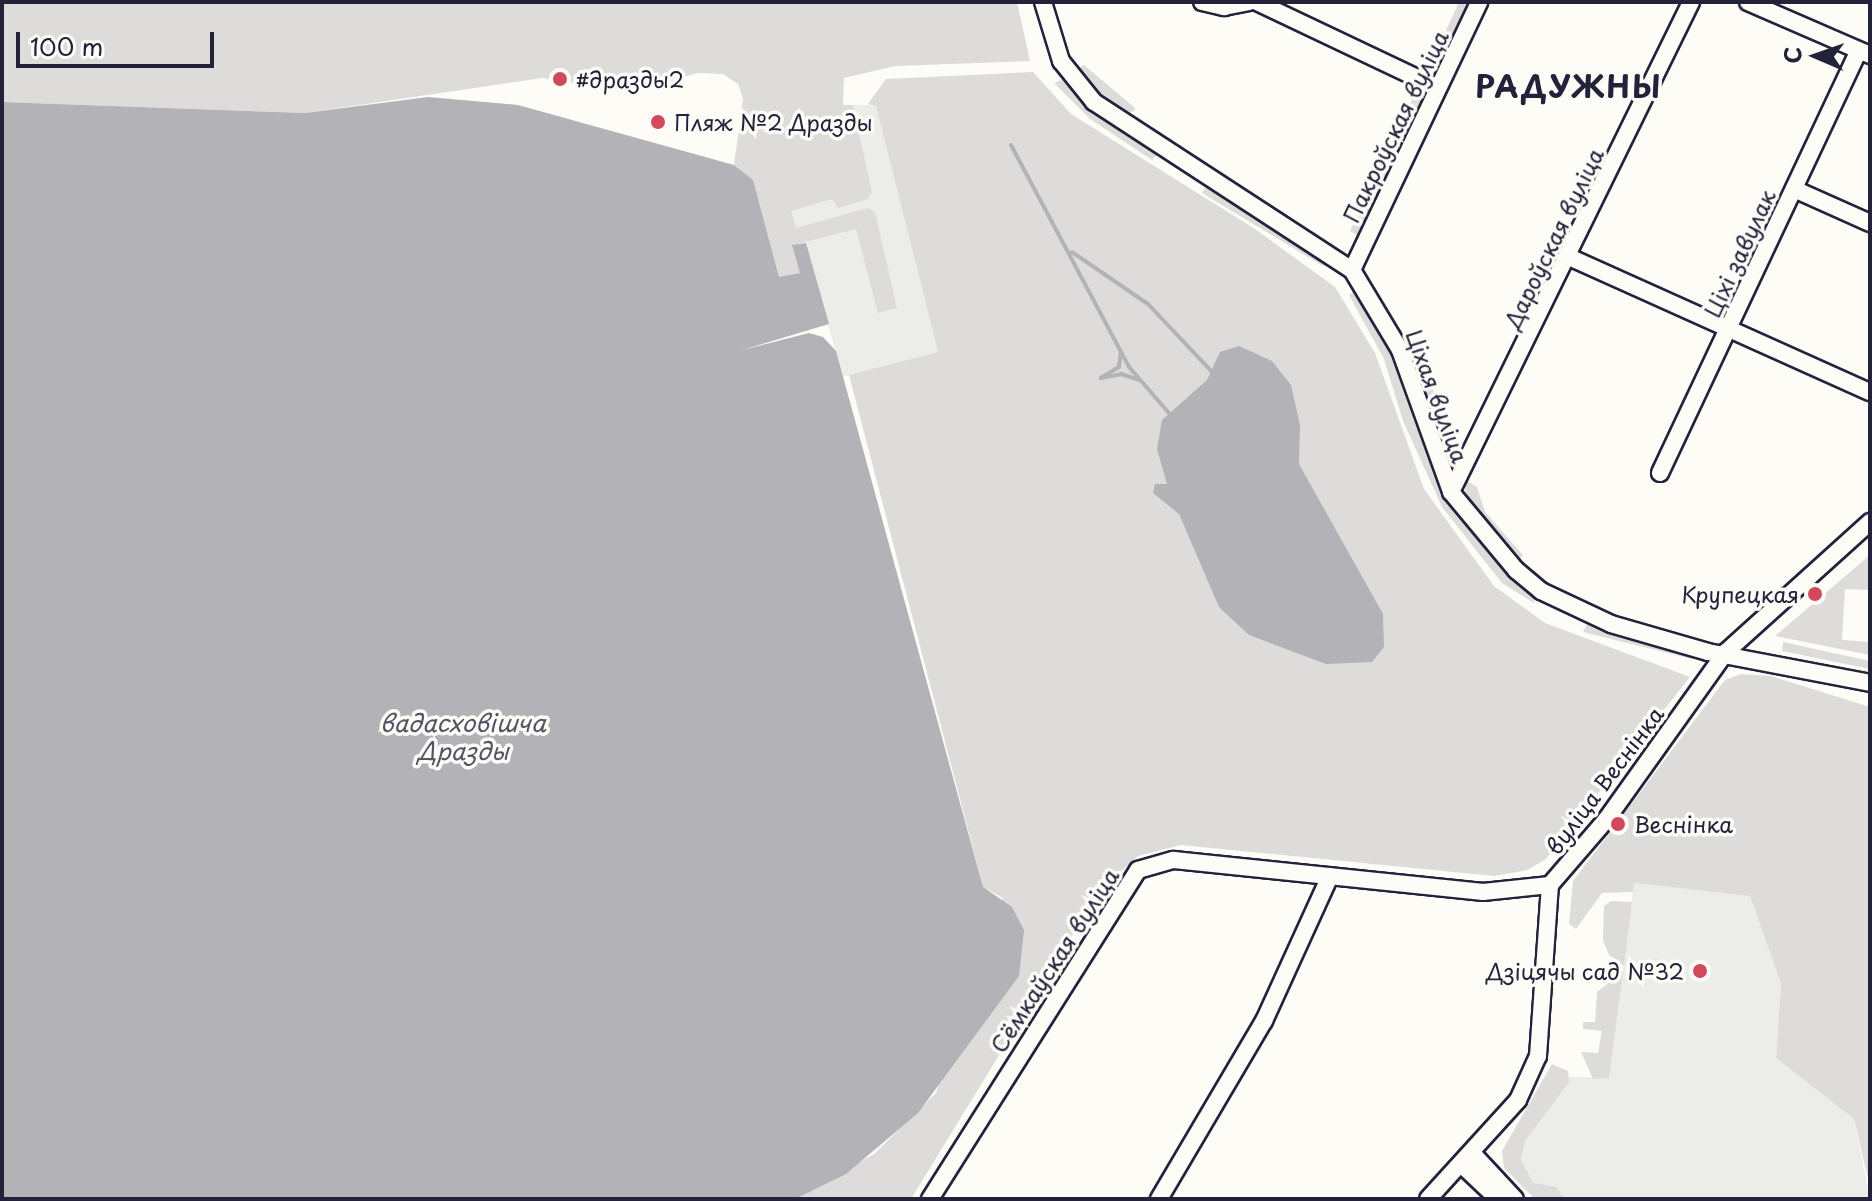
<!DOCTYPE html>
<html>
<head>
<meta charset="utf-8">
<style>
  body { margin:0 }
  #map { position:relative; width:1872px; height:1201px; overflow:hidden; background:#fdfcf7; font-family:"Playpen Sans",sans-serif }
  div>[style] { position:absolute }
  .built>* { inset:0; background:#ecece9 }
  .green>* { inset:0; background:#dddcdb }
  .water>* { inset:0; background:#b2b2b7 }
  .stream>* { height:4px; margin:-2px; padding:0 2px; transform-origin:2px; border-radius:2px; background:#b2b2b7 }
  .roads { filter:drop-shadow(2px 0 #22223b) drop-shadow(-2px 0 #22223b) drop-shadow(0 2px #22223b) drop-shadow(0 -2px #22223b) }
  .street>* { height:16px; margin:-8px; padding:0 8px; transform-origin:8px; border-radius:8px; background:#fdfcf7 }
  .dots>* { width:22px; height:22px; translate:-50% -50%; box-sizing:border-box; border:4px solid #fdfcf7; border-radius:50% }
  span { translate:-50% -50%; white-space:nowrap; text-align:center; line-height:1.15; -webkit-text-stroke:7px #fdfcf7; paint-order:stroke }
  .poi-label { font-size:22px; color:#22223b }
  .left { translate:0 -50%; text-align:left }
  .right { translate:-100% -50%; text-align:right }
  .street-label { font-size:22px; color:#22223b }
  .water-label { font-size:24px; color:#545466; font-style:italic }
  .district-label { font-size:30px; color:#22223b; font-weight:700; letter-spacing:2px }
  .frame { position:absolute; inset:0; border:4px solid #22223b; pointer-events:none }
  .north { position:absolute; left:1776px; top:16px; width:80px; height:80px; -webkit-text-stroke:6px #fdfcf7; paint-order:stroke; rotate:272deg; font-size:22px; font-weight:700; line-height:32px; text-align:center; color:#22223b }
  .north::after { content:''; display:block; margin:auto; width:28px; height:36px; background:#22223b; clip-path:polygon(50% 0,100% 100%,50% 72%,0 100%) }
  .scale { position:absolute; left:16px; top:32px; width:198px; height:36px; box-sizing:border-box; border:4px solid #22223b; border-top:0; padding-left:10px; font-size:24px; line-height:28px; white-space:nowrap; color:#22223b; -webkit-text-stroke:6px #fdfcf7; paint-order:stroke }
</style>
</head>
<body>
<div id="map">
  <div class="built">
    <i style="clip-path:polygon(843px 105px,876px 105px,938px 353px,843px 377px,828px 324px,742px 350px,753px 340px,741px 168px,734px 165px)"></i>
    <i style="clip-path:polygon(1634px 883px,1750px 896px,1781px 984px,1776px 1058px,1854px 1119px,1870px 1199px,1543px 1199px,1520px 1175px,1517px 1138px,1551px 1077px,1609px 1077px)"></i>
  </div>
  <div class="green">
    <i style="clip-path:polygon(2px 2px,1017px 2px,1030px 61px,895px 66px,844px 78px,843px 105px,853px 105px,872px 192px,868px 199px,838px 208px,832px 199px,791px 211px,796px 228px,868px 208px,875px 212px,897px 308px,878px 313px,856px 229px,793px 245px,800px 273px,779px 277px,753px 180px,734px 165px,743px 99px,738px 84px,723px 74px,697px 73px,646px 89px,616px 89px,542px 78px,305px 113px,2px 102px)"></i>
    <i style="clip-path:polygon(1459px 2px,1470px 2px,1439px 71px,1426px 75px)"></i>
    <i style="clip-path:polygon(1084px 65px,1135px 108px,1134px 111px,1126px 114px,1091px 89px,1074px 71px)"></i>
    <i style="clip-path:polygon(1033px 72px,1071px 114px,1255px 229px,1335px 287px,1375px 353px,1424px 489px,1494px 586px,1545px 623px,1690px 677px,1546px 859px,1527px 870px,1494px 876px,1181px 845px,1138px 856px,1106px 885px,1077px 928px,911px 1199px,795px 1199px,874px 1154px,936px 1093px,1003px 898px,983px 887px,849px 375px,938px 352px,876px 106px,868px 104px,886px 79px)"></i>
    <i style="clip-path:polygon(1062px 80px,1091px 111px,1160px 151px,1152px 160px,1090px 119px,1054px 83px)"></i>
    <i style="clip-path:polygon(1419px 85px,1424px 95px,1357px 235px,1350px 231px)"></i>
    <i style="clip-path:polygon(1209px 182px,1328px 257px,1323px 266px,1202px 193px)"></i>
    <i style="clip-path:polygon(1358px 288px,1387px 334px,1438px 480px,1463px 522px,1534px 595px,1534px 603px,1502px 583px,1442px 507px,1403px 421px,1384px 359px,1349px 295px)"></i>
    <i style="clip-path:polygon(1418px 347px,1428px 370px,1450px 456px,1437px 443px,1412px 354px)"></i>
    <i style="clip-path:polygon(1466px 480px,1477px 487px,1485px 512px,1523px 555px,1519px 560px,1465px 497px)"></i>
    <i style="clip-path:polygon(1870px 555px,1870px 590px,1845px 589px,1842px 640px,1870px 642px,1870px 655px,1775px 636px)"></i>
    <i style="clip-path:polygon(1587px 624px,1692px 651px,1692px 659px,1583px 632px)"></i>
    <i style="clip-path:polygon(1783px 642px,1870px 661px,1870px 669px,1782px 651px)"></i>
    <i style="clip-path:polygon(1741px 674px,1771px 676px,1870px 707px,1870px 1187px,1854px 1119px,1776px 1058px,1781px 984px,1750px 896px,1634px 883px,1633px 892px,1602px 893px,1576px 929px,1569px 924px,1573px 881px,1725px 680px)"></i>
    <i style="clip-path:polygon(1611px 901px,1632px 902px,1624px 966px,1609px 955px,1603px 940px,1604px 906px)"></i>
    <i style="clip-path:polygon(1623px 972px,1609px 1078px,1593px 1079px,1581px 1052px,1598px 1053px,1602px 1031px,1583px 1029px,1583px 1022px,1595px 1022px,1597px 992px)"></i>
    <i style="clip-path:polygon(1552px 1064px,1568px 1071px,1569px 1082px,1525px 1141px,1521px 1160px,1533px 1183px,1557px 1187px,1564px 1199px,1535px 1199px,1504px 1168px,1502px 1151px)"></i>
  </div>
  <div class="water">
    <i style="clip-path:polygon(428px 97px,518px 105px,734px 165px,753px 180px,779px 277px,800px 273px,792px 245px,806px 243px,829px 324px,739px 351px,809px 333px,823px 337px,836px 351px,983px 887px,1012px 907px,1024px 930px,1019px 976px,918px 1113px,846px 1174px,795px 1199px,2px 1199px,2px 102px,305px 113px)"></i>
    <i style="clip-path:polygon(1239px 346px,1272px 361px,1291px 385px,1300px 425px,1299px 464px,1383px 614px,1384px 647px,1372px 662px,1326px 664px,1249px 635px,1219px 607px,1179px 514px,1153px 493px,1155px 484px,1167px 484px,1157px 449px,1162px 420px,1207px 380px,1220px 352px)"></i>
  </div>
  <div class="stream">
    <i style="left:1011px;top:145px;width:251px;rotate:62deg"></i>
    <i style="left:1129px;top:367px;width:61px;rotate:49deg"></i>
    <i style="left:1072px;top:252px;width:92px;rotate:34.4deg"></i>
    <i style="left:1148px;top:304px;width:93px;rotate:46.7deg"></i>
    <i style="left:1121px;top:352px;width:15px;rotate:98deg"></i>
    <i style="left:1119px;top:367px;width:21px;rotate:149deg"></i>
    <i style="left:1101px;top:378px;width:20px;rotate:-11deg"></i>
    <i style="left:1121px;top:374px;width:19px;rotate:18deg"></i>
  </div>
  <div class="roads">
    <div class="street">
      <i style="left:1043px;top:2px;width:62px;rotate:73deg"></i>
      <i style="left:1061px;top:61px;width:53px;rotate:51.2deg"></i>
      <i style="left:1094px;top:102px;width:308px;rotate:33.1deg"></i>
      <i style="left:1352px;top:270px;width:93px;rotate:59deg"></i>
      <i style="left:1400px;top:350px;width:151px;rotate:70.2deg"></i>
      <i style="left:1451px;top:492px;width:102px;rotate:50.2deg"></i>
      <i style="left:1516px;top:570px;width:33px;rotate:40deg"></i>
      <i style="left:1541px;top:591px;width:77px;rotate:25.2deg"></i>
      <i style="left:1611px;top:624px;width:101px;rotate:16.1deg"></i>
      <i style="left:1708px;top:652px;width:165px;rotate:10.8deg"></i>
      <i style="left:1202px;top:2px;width:23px;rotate:13deg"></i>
      <i style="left:1224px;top:7px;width:25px;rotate:-11deg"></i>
      <i style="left:1257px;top:2px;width:200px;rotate:25.4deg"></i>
      <i style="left:1748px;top:2px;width:133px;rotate:23.5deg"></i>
      <i style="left:1794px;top:189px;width:83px;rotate:24.1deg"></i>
      <i style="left:1569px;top:257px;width:330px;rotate:24.2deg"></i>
      <i style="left:1352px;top:270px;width:297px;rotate:-64.6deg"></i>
      <i style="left:1660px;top:473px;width:467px;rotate:-64.8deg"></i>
      <i style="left:1451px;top:492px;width:546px;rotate:-63.9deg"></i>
      <i style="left:1474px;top:1155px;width:60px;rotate:47deg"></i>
      <i style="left:1463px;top:1166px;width:48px;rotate:43.3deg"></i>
      <i style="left:930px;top:1199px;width:389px;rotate:-57.7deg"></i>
      <i style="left:1138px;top:870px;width:37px;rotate:-16deg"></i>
      <i style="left:1174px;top:860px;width:311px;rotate:5.9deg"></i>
      <i style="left:1483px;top:892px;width:67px;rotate:-6deg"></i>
      <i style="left:1550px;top:885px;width:86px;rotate:-49.3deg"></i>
      <i style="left:1606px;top:820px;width:206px;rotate:-54.5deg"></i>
      <i style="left:1726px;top:652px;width:194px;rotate:-42.1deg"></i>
      <i style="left:1159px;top:1199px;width:207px;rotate:-59.5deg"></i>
      <i style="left:1264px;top:1021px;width:159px;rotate:-65.5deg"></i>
      <i style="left:1428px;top:1199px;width:134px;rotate:-47.7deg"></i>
      <i style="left:1518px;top:1100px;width:48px;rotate:-65.6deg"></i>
      <i style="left:1538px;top:1056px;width:171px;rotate:-86deg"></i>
    </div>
  </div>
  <div class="dots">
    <i style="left:560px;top:79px;background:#d1495b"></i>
    <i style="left:658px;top:122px;background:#d1495b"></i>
    <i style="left:1815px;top:594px;background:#d1495b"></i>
    <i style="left:1618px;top:824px;background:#d1495b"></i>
    <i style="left:1700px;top:971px;background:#d1495b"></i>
  </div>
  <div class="poi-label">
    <span class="left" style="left:576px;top:79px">#дразды2</span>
    <span class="left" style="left:674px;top:122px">Пляж №2 Дразды</span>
    <span class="right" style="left:1799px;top:594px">Крупецкая</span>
    <span class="left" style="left:1634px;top:824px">Веснінка</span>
    <span class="right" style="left:1684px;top:971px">Дзіцячы сад №32</span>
  </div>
  <div class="street-label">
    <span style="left:1395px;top:126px;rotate:-64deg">Пакроўская вуліца</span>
    <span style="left:1553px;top:238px;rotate:-64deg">Дароўская вуліца</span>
    <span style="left:1739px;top:253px;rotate:-65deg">Ціхі завулак</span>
    <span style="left:1438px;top:396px;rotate:70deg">Ціхая вуліца</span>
    <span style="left:1604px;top:780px;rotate:-53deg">вуліца Веснінка</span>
    <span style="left:1054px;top:960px;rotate:-57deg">Сёмкаўская вуліца</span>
  </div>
  <div class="water-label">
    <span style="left:463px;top:737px">вадасховішча<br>Дразды</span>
  </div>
  <div class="district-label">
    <span style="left:1569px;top:86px">РАДУЖНЫ</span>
  </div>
  <div class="frame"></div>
  <div class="north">С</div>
  <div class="scale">100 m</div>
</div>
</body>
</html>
